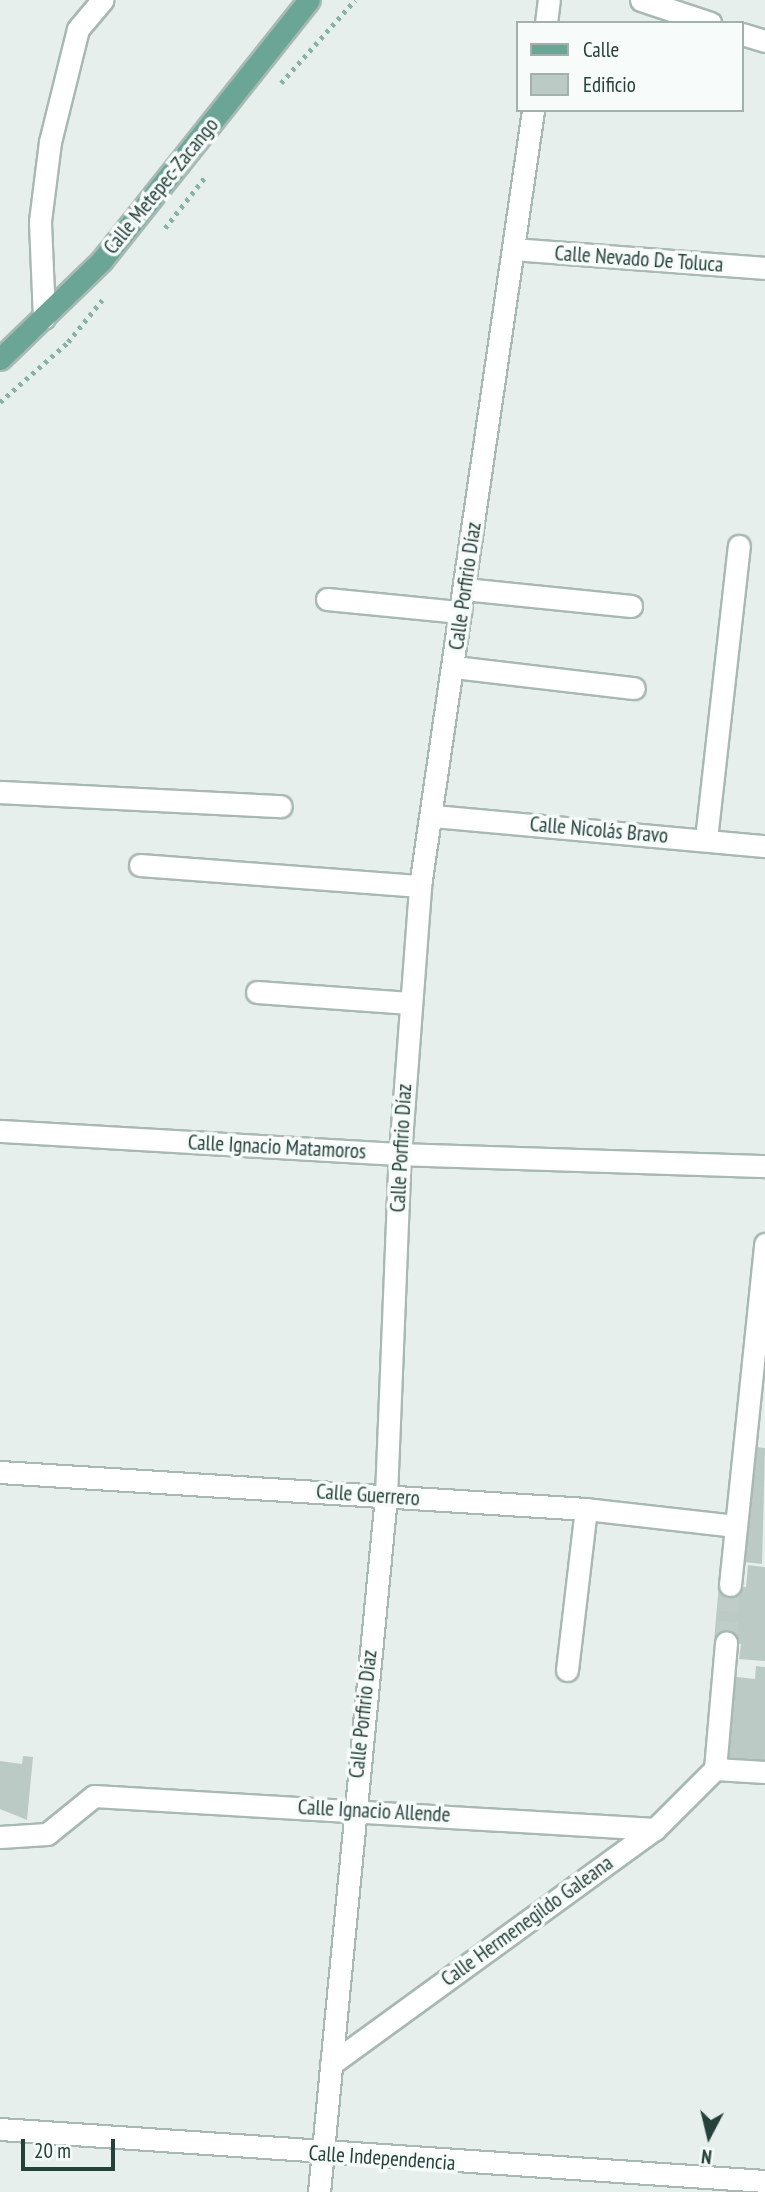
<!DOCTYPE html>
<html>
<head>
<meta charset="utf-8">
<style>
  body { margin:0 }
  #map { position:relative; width:765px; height:2192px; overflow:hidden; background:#e6efeb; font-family:"PT Sans Narrow",sans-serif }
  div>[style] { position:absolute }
  .building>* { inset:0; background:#bbcac4 }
  .minor-tunnel>* { height:21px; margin-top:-10.5px; transform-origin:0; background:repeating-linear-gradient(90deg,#bfccc8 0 21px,transparent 0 31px) }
  .path>* { height:4.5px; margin-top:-2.25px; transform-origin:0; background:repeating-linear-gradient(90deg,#86b3a5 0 3.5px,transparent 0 8.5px) }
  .roads { filter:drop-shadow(2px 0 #a8b8b2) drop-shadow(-2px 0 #a8b8b2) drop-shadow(0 2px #a8b8b2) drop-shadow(0 -2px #a8b8b2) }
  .minor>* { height:21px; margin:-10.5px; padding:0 10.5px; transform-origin:10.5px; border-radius:10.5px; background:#fff }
  .major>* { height:21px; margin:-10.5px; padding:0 10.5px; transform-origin:10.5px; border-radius:10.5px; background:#6aa596 }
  span { translate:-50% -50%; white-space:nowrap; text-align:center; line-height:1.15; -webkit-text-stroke:7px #f7fbf9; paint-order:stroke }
  .street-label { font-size:21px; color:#24423a }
  .legend { position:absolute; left:516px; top:21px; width:228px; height:91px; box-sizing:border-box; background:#f7fbf9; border:2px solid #a3b1ad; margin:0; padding:9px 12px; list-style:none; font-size:21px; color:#24423a }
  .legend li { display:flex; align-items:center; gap:14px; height:35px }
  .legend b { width:35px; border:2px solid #a3b1ad }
  .north { position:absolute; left:674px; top:2101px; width:70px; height:70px; -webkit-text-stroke:5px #f7fbf9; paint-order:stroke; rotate:187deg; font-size:19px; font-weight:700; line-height:28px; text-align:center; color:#24423a }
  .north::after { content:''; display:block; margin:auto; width:24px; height:32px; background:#24423a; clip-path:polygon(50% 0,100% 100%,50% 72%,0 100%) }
  .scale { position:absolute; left:21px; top:2139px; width:94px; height:32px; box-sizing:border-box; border:4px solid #24423a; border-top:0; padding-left:9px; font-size:21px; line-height:24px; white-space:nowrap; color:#24423a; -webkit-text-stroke:5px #f7fbf9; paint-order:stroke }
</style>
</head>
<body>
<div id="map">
  <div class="building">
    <i style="clip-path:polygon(757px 1447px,765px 1448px,762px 1564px,744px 1562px)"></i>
    <i style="clip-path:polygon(748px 1565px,765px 1567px,765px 1661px,739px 1659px,741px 1644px,714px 1641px,719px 1584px,746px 1587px)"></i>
    <i style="clip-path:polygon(756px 1666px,765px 1667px,765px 1766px,719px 1760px,728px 1676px,755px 1679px)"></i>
    <i style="clip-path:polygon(23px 1756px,33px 1757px,27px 1820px,0 1809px,0 1761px,22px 1764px)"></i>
  </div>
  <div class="minor-tunnel">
    <i style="left:726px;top:1642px;width:57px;rotate:-86deg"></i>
  </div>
  <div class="path">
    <i style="left:281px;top:83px;width:111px;rotate:-48.3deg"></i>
    <i style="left:165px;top:228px;width:65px;rotate:-51.9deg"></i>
    <i style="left:0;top:402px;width:91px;rotate:-41.4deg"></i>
    <i style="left:68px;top:342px;width:54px;rotate:-51deg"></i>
  </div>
  <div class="roads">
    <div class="minor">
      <i style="left:641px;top:0;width:73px;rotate:18.4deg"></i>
      <i style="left:546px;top:23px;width:23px;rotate:-83deg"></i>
      <i style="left:742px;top:34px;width:24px;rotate:17deg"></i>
      <i style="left:513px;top:249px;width:253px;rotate:4.3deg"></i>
      <i style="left:44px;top:318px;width:97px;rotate:-92.4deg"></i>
      <i style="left:40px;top:221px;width:80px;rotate:-82.8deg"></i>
      <i style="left:50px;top:142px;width:116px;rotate:-76.1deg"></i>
      <i style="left:78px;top:29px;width:38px;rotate:-50deg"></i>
      <i style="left:464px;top:589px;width:168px;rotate:5.8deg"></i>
      <i style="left:327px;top:599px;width:134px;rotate:5.6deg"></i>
      <i style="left:454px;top:667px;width:181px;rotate:6.7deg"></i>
      <i style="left:0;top:792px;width:281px;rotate:2.9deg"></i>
      <i style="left:433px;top:816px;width:333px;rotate:5.2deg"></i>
      <i style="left:706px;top:839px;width:295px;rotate:-83.6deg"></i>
      <i style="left:140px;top:865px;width:281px;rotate:4.3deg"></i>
      <i style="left:257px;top:992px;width:153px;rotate:4.1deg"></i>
      <i style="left:0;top:1131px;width:401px;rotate:3.3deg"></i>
      <i style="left:400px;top:1154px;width:365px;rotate:1.9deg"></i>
      <i style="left:0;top:1472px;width:587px;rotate:3.61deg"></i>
      <i style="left:586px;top:1509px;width:151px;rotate:6.5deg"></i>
      <i style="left:730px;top:1585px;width:343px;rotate:-84.1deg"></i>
      <i style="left:567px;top:1670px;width:162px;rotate:-83.3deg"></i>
      <i style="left:715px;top:1769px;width:127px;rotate:-85deg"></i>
      <i style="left:715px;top:1769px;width:50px;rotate:3.4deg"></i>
      <i style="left:0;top:1837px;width:47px;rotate:-3.7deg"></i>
      <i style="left:47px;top:1834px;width:60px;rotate:-39deg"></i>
      <i style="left:94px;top:1796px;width:562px;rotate:3.37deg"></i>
      <i style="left:331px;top:2064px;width:400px;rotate:-36deg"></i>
      <i style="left:655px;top:1829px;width:85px;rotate:-45deg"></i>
      <i style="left:0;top:2129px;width:767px;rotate:3.89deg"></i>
      <i style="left:319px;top:2192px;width:699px;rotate:-84.5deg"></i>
      <i style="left:386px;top:1496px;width:342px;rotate:-87.7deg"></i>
      <i style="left:400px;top:1154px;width:269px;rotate:-85.7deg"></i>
      <i style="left:420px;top:886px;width:784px;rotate:-81.71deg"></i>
    </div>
    <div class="major">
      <i style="left:0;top:359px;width:142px;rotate:-44.1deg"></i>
      <i style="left:102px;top:260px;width:332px;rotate:-51.5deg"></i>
    </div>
  </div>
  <div class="street-label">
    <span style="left:161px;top:186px;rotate:-51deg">Calle Metepec-Zacango</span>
    <span style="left:639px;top:259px;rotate:4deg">Calle Nevado De Toluca</span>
    <span style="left:465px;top:586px;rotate:-82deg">Calle Porfirio Díaz</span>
    <span style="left:599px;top:830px;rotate:5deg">Calle Nicolás Bravo</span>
    <span style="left:277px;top:1147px;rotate:3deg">Calle Ignacio Matamoros</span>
    <span style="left:401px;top:1148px;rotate:-87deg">Calle Porfirio Díaz</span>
    <span style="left:368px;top:1495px;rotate:4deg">Calle Guerrero</span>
    <span style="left:363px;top:1714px;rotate:-84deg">Calle Porfirio Díaz</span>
    <span style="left:374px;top:1811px;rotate:3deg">Calle Ignacio Allende</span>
    <span style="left:527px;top:1921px;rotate:-36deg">Calle Hermenegildo Galeana</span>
    <span style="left:382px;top:2158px;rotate:4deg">Calle Independencia</span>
  </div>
  <ul class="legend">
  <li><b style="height:9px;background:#6aa596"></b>Calle</li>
  <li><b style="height:19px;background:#bbcac4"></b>Edificio</li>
  </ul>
  <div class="north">N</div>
  <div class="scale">20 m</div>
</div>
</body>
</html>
